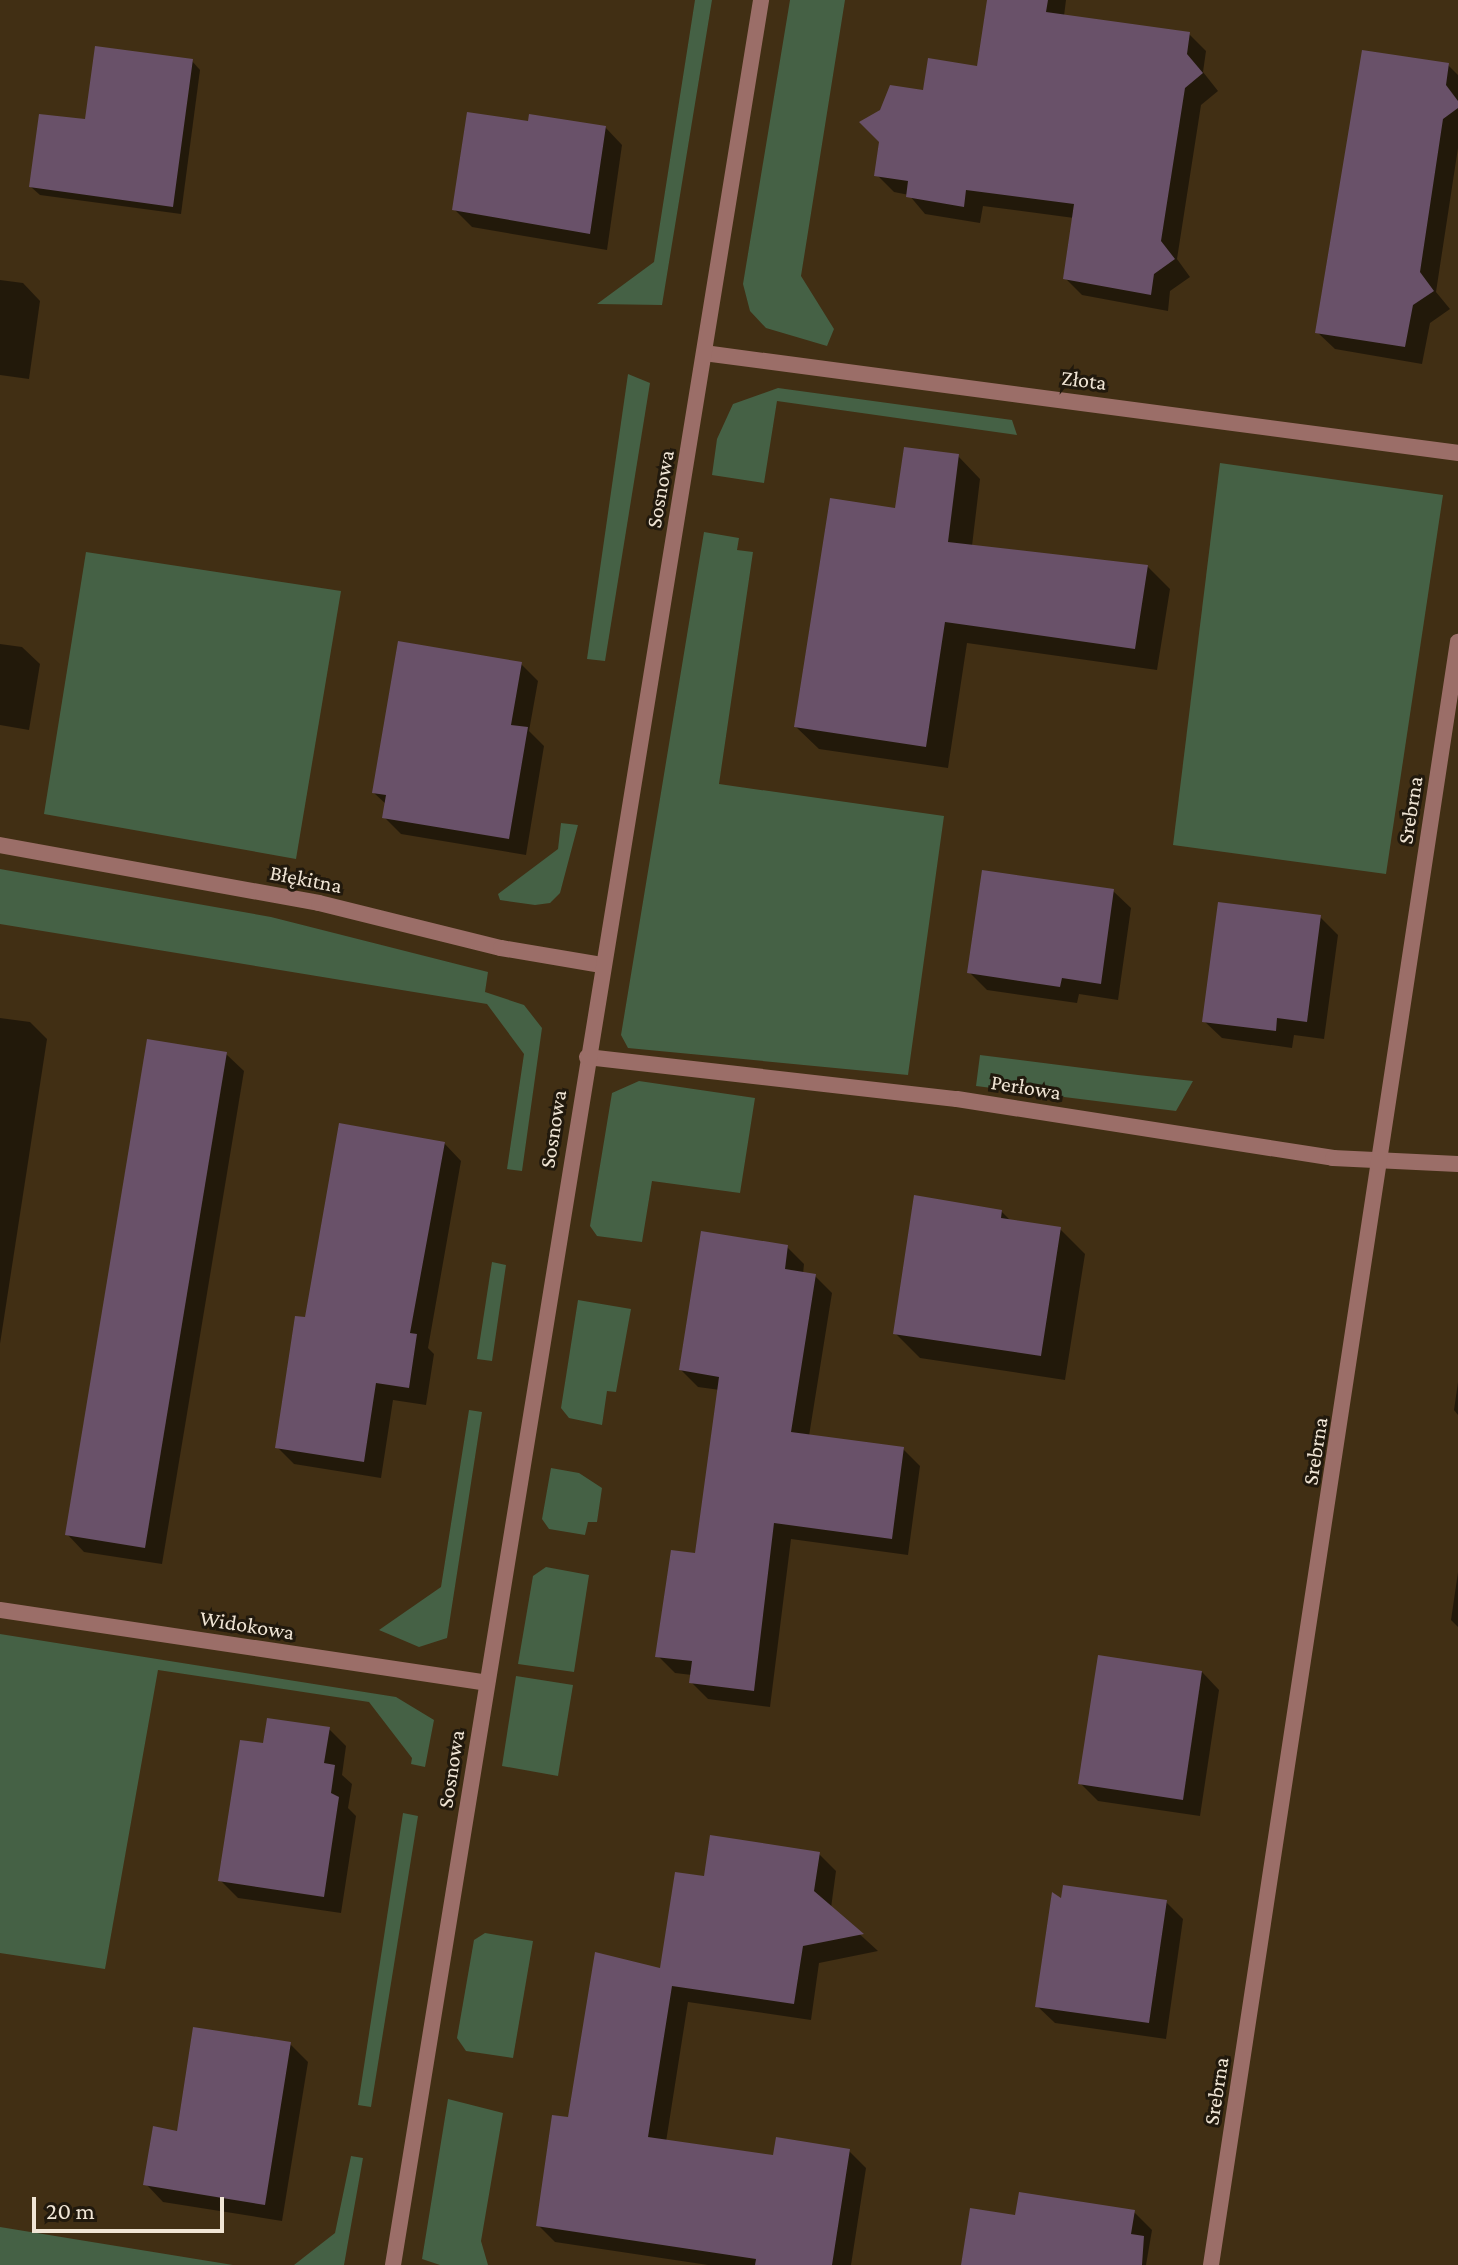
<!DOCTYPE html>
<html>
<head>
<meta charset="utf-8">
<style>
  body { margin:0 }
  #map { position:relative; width:1458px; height:2265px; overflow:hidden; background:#412f14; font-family:"Crimson Pro",serif }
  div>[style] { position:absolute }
  .green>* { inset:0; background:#456145 }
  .shadow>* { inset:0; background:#0007 }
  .building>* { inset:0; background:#695169 }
  .minor>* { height:16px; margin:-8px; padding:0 8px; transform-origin:8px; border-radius:8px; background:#9b6e68 }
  span { translate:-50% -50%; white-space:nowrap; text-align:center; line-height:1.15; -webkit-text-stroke:6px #21190d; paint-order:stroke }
  .street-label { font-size:22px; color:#f0e5d5 }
  .scale { position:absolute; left:32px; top:2197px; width:192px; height:36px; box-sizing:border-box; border:4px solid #f0e5d5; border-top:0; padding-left:10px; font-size:24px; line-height:28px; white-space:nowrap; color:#f0e5d5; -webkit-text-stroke:6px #21190d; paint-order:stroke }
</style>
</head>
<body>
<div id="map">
  <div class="green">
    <i style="clip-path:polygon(695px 0,712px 0,662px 305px,597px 304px,654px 262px)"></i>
    <i style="clip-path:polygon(790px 0,845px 0,801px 276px,834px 329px,827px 346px,766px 328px,750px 311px,743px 284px)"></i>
    <i style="clip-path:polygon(628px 374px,650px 383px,605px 661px,587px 659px)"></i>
    <i style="clip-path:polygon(778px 388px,1012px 420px,1017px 435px,777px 401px,764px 483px,712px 475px,717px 439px,733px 404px)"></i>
    <i style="clip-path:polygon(1220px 463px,1443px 495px,1386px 874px,1173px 845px)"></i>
    <i style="clip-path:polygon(704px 532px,739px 538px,737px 550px,753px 552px,719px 784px,944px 816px,908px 1075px,628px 1048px,621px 1035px)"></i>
    <i style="clip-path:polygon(86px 552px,341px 591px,296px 859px,44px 814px)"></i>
    <i style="clip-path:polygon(561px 823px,578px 825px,560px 893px,550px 903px,535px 905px,500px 900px,498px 894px,558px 849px)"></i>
    <i style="clip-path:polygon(0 869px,271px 917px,488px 972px,485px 992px,524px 1005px,542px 1028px,522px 1171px,507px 1169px,524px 1054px,487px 1004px,0 924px)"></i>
    <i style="clip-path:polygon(980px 1055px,1138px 1075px,1193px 1081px,1176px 1111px,976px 1086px)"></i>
    <i style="clip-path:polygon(639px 1081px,755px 1098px,740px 1193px,652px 1181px,642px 1242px,597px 1236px,590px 1226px,612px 1093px)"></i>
    <i style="clip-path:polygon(492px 1262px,506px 1265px,492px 1361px,477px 1359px)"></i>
    <i style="clip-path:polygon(578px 1300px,631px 1309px,616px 1392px,607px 1391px,602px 1425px,569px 1418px,561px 1408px)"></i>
    <i style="clip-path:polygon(469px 1410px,482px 1412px,447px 1638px,419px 1647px,379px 1630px,441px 1587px)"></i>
    <i style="clip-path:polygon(551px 1468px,579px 1473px,602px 1488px,597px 1522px,588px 1522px,585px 1535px,549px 1529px,542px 1519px)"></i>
    <i style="clip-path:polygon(546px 1567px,589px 1575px,574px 1672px,518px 1664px,533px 1576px)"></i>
    <i style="clip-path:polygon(0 1634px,396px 1697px,434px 1720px,425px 1767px,411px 1764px,412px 1758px,369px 1702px,158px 1670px,105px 1969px,0 1953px)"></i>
    <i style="clip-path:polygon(516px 1676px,573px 1685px,558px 1776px,502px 1766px)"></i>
    <i style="clip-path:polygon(403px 1813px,418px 1816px,371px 2107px,358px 2105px)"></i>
    <i style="clip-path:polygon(485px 1933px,533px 1941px,513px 2058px,466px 2051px,457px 2038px,474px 1940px)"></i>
    <i style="clip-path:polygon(448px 2099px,503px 2113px,481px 2241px,488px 2265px,440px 2265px,422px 2259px)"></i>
    <i style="clip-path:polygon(351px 2156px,363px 2158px,344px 2265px,294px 2265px,335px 2233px)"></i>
    <i style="clip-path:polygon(0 2227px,233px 2265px,0 2265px)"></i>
  </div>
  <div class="shadow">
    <i style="clip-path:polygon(989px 0,1066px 0,1064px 16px,1189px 34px,1206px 51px,1203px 72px,1218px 91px,1201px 105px,1177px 259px,1190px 277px,1170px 291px,1168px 311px,1082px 295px,1065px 278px,1074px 218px,983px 206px,980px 223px,925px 214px,909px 195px,894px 192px,877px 175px,924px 92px,979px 68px)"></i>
    <i style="clip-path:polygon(192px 61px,200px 70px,181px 214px,40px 195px,31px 187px,86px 121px)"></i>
    <i style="clip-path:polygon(1448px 65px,1458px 75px,1458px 148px,1436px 292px,1450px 309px,1430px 323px,1422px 364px,1335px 349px,1317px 332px)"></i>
    <i style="clip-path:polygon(529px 123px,605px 127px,622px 145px,607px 250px,472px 227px,454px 209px)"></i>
    <i style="clip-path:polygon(0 280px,23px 283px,40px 301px,29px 379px,0 375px)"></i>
    <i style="clip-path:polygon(958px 456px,980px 479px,972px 546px,1148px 567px,1170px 589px,1157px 670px,967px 643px,948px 768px,819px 749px,796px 727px,897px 510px)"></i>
    <i style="clip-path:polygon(0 644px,22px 647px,40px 664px,29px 730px,0 725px)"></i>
    <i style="clip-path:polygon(521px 664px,538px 681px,529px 731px,544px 746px,526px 855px,401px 834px,384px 817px,387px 805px,374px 793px)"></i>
    <i style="clip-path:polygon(1113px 891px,1131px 908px,1118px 1000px,1079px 994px,1077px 1003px,987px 990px,969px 972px)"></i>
    <i style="clip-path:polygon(1320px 917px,1338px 935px,1324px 1039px,1294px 1035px,1292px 1048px,1222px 1038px,1204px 1021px)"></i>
    <i style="clip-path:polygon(0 1018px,30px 1022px,47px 1039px,0 1344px)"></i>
    <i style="clip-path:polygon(226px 1054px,244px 1071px,162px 1564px,84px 1552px,67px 1534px)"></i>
    <i style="clip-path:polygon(444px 1143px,461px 1161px,428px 1348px,434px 1354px,426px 1405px,393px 1400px,381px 1478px,294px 1464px,277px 1447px,307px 1320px)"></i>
    <i style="clip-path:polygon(1001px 1211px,1012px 1222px,1060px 1229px,1085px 1254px,1065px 1380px,920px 1358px,895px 1333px)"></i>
    <i style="clip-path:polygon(787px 1247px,804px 1264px,803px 1274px,815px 1276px,832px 1293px,809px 1436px,903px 1449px,920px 1466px,908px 1555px,791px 1539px,770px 1707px,708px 1699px,691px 1682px,692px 1675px,675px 1673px,658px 1656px,697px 1555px,720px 1390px,698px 1387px,681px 1370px)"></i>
    <i style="clip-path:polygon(1458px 1382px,1458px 1415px,1454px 1410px)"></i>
    <i style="clip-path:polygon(1458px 1572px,1458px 1627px,1451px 1620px)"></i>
    <i style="clip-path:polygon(1202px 1672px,1219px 1690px,1200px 1816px,1098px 1801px,1080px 1783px)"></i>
    <i style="clip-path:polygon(329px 1729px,346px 1746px,342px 1775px,352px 1784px,348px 1808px,356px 1816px,341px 1913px,238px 1898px,220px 1880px,265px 1746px)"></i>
    <i style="clip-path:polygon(819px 1854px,836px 1871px,831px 1908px,878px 1951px,819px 1963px,811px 2020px,688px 2002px,666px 2142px,774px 2157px,849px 2151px,866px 2168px,851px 2265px,708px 2265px,555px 2242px,538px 2225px,569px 2120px,662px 1971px,706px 1878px)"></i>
    <i style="clip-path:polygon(1062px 1902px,1166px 1902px,1183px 1919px,1166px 2039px,1055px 2023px,1037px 2006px)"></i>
    <i style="clip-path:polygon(290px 2044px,308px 2062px,282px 2221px,163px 2202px,146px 2184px,179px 2133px)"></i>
    <i style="clip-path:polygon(1134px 2212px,1152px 2230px,1146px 2265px,963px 2265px)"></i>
  </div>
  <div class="building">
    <i style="clip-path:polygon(987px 0,1048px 0,1046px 12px,1190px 32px,1187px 54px,1203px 73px,1185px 88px,1161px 241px,1175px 259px,1154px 274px,1151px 295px,1063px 279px,1074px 204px,966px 190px,964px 207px,906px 197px,908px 181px,874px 176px,879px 142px,859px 122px,880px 110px,890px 85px,923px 90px,928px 58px,977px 66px)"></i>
    <i style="clip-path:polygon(95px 46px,193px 59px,173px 207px,29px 187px,39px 114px,85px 119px)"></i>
    <i style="clip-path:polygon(1362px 50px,1449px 63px,1446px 85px,1458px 101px,1458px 108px,1443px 119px,1420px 272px,1434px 291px,1413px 305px,1405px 347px,1315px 333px)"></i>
    <i style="clip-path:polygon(467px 112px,528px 121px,529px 114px,606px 126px,590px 234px,452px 210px)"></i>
    <i style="clip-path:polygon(904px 447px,959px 454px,948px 542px,1148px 565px,1135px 649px,945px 622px,926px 747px,794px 727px,830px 498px,895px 508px)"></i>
    <i style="clip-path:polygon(398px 641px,522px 662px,511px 725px,528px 727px,509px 839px,382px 818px,386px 795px,372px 793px)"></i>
    <i style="clip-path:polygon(982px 870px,1114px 889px,1101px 984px,1062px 978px,1060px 987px,967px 973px)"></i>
    <i style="clip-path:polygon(1218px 902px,1321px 915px,1307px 1022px,1277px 1018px,1276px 1031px,1202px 1022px)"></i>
    <i style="clip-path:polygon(147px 1039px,227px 1052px,145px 1548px,65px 1535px)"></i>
    <i style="clip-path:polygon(339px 1123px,445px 1142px,410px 1333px,417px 1334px,409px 1388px,376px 1383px,364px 1462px,275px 1448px,295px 1316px,305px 1317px)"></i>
    <i style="clip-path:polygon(914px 1195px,1002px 1210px,1001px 1218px,1061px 1227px,1041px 1356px,893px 1334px)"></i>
    <i style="clip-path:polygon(701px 1231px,788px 1245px,785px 1269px,816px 1274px,791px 1432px,904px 1447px,892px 1539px,774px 1523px,754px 1691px,689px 1683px,692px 1661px,655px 1657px,671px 1550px,695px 1553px,719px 1377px,679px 1370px)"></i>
    <i style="clip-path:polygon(1098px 1655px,1202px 1671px,1183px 1800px,1078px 1784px)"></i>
    <i style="clip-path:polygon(267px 1718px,330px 1727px,324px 1763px,335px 1765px,331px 1793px,339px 1797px,324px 1897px,218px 1881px,240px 1740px,263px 1743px)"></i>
    <i style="clip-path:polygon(710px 1835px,820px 1852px,814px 1891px,864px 1934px,803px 1946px,794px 2004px,672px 1986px,648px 2137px,773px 2155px,776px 2137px,850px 2149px,832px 2265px,755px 2265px,756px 2259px,536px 2226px,552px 2115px,568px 2117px,595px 1952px,660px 1968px,675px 1872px,704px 1876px)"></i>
    <i style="clip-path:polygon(1063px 1885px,1167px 1900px,1149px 2023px,1035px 2007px,1052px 1892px,1061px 1898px)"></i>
    <i style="clip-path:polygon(193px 2027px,291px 2042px,265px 2205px,143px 2185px,153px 2126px,177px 2131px)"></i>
    <i style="clip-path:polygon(1019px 2192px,1135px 2210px,1131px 2234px,1144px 2236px,1142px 2265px,961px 2265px,970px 2208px,1015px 2215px)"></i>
  </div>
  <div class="minor">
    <i style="left:704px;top:353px;width:761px;rotate:7.55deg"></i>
    <i style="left:0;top:845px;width:324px;rotate:10.3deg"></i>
    <i style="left:319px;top:903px;width:187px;rotate:13.9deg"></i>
    <i style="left:501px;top:948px;width:102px;rotate:9.6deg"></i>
    <i style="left:587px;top:1057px;width:372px;rotate:6.5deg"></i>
    <i style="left:957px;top:1099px;width:381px;rotate:8.9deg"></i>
    <i style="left:1333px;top:1158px;width:125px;rotate:2.7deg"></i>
    <i style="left:0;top:1610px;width:492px;rotate:8.5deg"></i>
    <i style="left:393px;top:2265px;width:2295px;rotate:-80.77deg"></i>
    <i style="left:1211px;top:2265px;width:1642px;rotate:-81.35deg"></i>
  </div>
  <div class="street-label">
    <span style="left:1084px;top:380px;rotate:7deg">Złota</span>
    <span style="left:660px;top:489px;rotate:-80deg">Sosnowa</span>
    <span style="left:1410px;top:810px;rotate:-81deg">Srebrna</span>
    <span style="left:306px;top:879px;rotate:11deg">Błękitna</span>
    <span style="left:1026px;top:1087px;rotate:9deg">Perłowa</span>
    <span style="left:553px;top:1129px;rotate:-81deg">Sosnowa</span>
    <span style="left:1315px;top:1451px;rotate:-81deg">Srebrna</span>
    <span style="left:247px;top:1625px;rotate:9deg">Widokowa</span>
    <span style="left:451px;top:1769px;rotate:-81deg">Sosnowa</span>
    <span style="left:1216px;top:2091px;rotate:-81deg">Srebrna</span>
  </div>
  <div class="scale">20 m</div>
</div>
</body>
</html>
